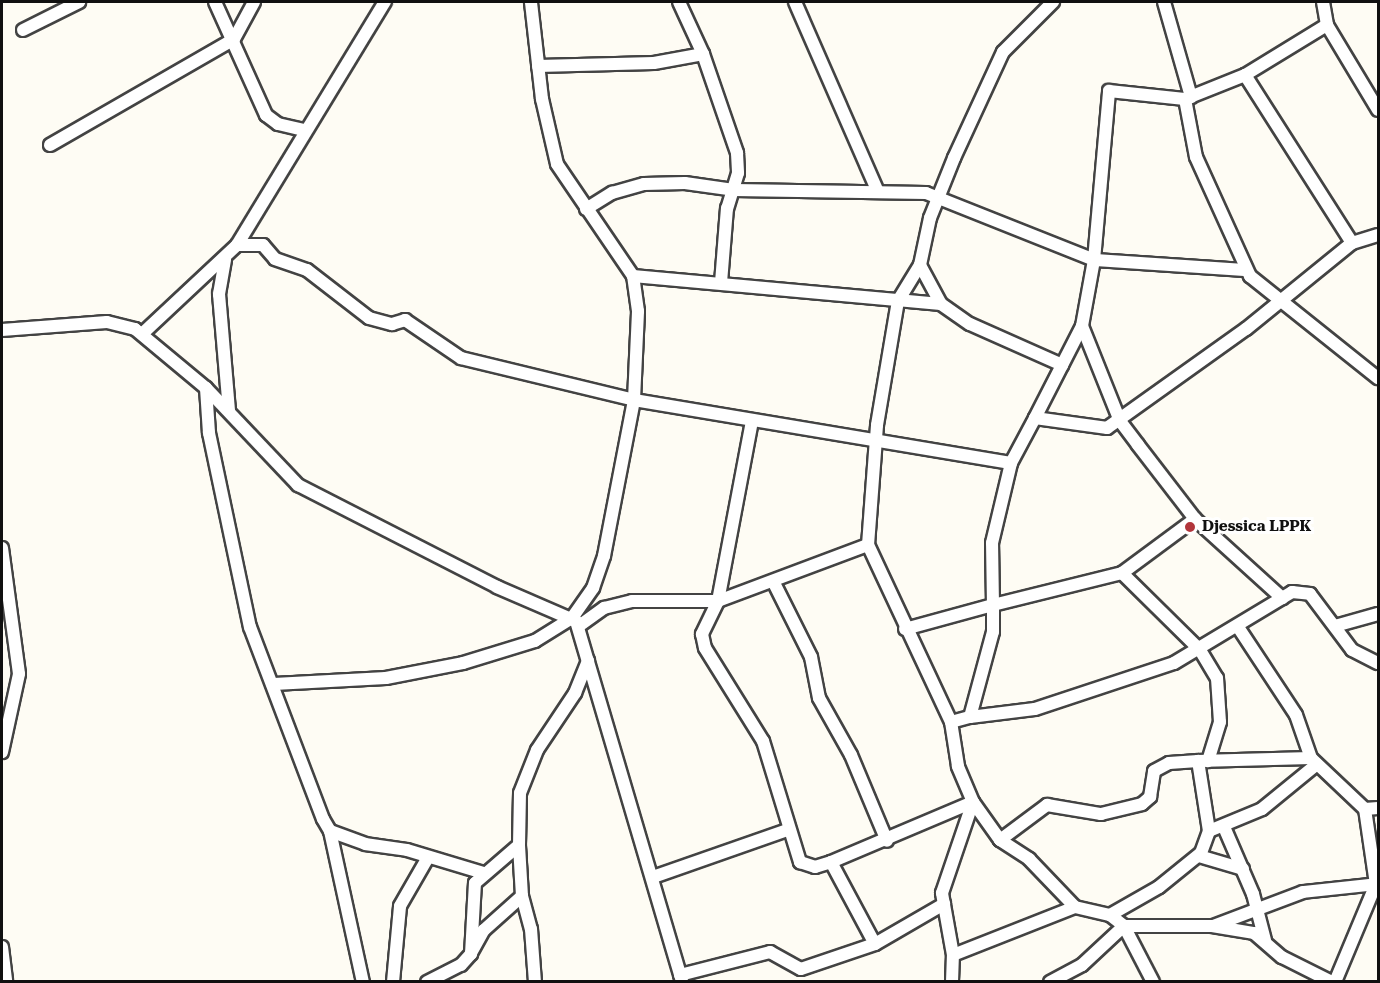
<!DOCTYPE html>
<html>
<head>
<meta charset="utf-8">
<style>
  body { margin:0 }
  #map { position:relative; width:1380px; height:983px; overflow:hidden; background:#fefcf4; font-family:"Roboto Serif",serif }
  div>[style] { position:absolute }
  .roads { filter:drop-shadow(2px 0 #434343) drop-shadow(-2px 0 #434343) drop-shadow(0 2px #434343) drop-shadow(0 -2px #434343) }
  .minor>* { height:12px; margin:-6px; padding:0 6px; transform-origin:6px; border-radius:6px; background:#fff }
  .dots>* { width:16px; height:16px; translate:-50% -50%; box-sizing:border-box; border:3px solid #fff; border-radius:50% }
  span { translate:-50% -50%; white-space:nowrap; text-align:center; line-height:1.15; -webkit-text-stroke:6px #fff; paint-order:stroke }
  .poi-label { font-size:15px; color:#101010; font-weight:700 }
  .left { translate:0 -50%; text-align:left }
  .frame { position:absolute; inset:0; border:3px solid #101010; pointer-events:none }
</style>
</head>
<body>
<div id="map">
  <div class="roads">
    <div class="minor">
      <i style="left:215px;top:2px;width:124px;rotate:65.7deg"></i>
      <i style="left:266px;top:115px;width:15px;rotate:37deg"></i>
      <i style="left:278px;top:124px;width:27px;rotate:13deg"></i>
      <i style="left:679px;top:2px;width:57px;rotate:65.2deg"></i>
      <i style="left:703px;top:54px;width:105px;rotate:71deg"></i>
      <i style="left:737px;top:153px;width:20px;rotate:87deg"></i>
      <i style="left:738px;top:173px;width:37px;rotate:107deg"></i>
      <i style="left:727px;top:208px;width:75px;rotate:94.6deg"></i>
      <i style="left:795px;top:2px;width:205px;rotate:66.4deg"></i>
      <i style="left:1164px;top:2px;width:99px;rotate:74.1deg"></i>
      <i style="left:1323px;top:2px;width:23px;rotate:80deg"></i>
      <i style="left:1327px;top:25px;width:99px;rotate:59deg"></i>
      <i style="left:23px;top:30px;width:63px;rotate:-26.6deg"></i>
      <i style="left:538px;top:66px;width:116px;rotate:-1.5deg"></i>
      <i style="left:654px;top:63px;width:50px;rotate:-10.4deg"></i>
      <i style="left:1245px;top:75px;width:199px;rotate:57.5deg"></i>
      <i style="left:1185px;top:99px;width:59px;rotate:79.3deg"></i>
      <i style="left:1196px;top:157px;width:131px;rotate:65.6deg"></i>
      <i style="left:1250px;top:276px;width:164px;rotate:38.6deg"></i>
      <i style="left:50px;top:145px;width:212px;rotate:-29.9deg"></i>
      <i style="left:234px;top:39px;width:42px;rotate:-61.6deg"></i>
      <i style="left:586px;top:209px;width:31px;rotate:-32deg"></i>
      <i style="left:612px;top:193px;width:33px;rotate:-16deg"></i>
      <i style="left:644px;top:184px;width:41px;rotate:-1.4deg"></i>
      <i style="left:685px;top:183px;width:49px;rotate:8.1deg"></i>
      <i style="left:734px;top:190px;width:192px;rotate:0.9deg"></i>
      <i style="left:926px;top:193px;width:181px;rotate:21.7deg"></i>
      <i style="left:1094px;top:260px;width:152px;rotate:3.8deg"></i>
      <i style="left:237px;top:245px;width:26px"></i>
      <i style="left:263px;top:245px;width:18px;rotate:49deg"></i>
      <i style="left:275px;top:259px;width:34px;rotate:19deg"></i>
      <i style="left:307px;top:270px;width:78px;rotate:37.7deg"></i>
      <i style="left:369px;top:318px;width:24px;rotate:15deg"></i>
      <i style="left:392px;top:324px;width:14px;rotate:-17deg"></i>
      <i style="left:405px;top:320px;width:68px;rotate:34.2deg"></i>
      <i style="left:461px;top:358px;width:178px;rotate:13.6deg"></i>
      <i style="left:634px;top:400px;width:382px;rotate:9.5deg"></i>
      <i style="left:225px;top:260px;width:35px;rotate:100deg"></i>
      <i style="left:219px;top:294px;width:117px;rotate:85.1deg"></i>
      <i style="left:920px;top:265px;width:44px;rotate:61.7deg"></i>
      <i style="left:633px;top:276px;width:309px;rotate:5.2deg"></i>
      <i style="left:941px;top:304px;width:35px;rotate:35deg"></i>
      <i style="left:970px;top:324px;width:101px;rotate:24deg"></i>
      <i style="left:1082px;top:326px;width:102px;rotate:68.2deg"></i>
      <i style="left:1120px;top:421px;width:30px;rotate:53deg"></i>
      <i style="left:1138px;top:445px;width:93px;rotate:52.4deg"></i>
      <i style="left:1195px;top:519px;width:118px;rotate:42.2deg"></i>
      <i style="left:2px;top:330px;width:105px;rotate:-4.4deg"></i>
      <i style="left:107px;top:322px;width:29px;rotate:14deg"></i>
      <i style="left:135px;top:329px;width:92px;rotate:39.7deg"></i>
      <i style="left:206px;top:388px;width:134px;rotate:46.5deg"></i>
      <i style="left:298px;top:485px;width:224px;rotate:27.1deg"></i>
      <i style="left:497px;top:587px;width:86px;rotate:23.3deg"></i>
      <i style="left:576px;top:621px;width:376px;rotate:73.6deg"></i>
      <i style="left:142px;top:334px;width:130px;rotate:-43.1deg"></i>
      <i style="left:237px;top:245px;width:285px;rotate:-58.7deg"></i>
      <i style="left:206px;top:388px;width:45px;rotate:86.2deg"></i>
      <i style="left:209px;top:433px;width:198px;rotate:78.1deg"></i>
      <i style="left:250px;top:627px;width:205px;rotate:69.2deg"></i>
      <i style="left:323px;top:819px;width:14px;rotate:60deg"></i>
      <i style="left:330px;top:831px;width:37px;rotate:20deg"></i>
      <i style="left:365px;top:844px;width:42px;rotate:8.1deg"></i>
      <i style="left:407px;top:850px;width:79px;rotate:16.8deg"></i>
      <i style="left:1035px;top:418px;width:103px;rotate:-62.9deg"></i>
      <i style="left:1082px;top:326px;width:67px;rotate:-79.7deg"></i>
      <i style="left:1094px;top:260px;width:170px;rotate:-84.9deg"></i>
      <i style="left:1109px;top:91px;width:76px;rotate:6deg"></i>
      <i style="left:1185px;top:99px;width:65px;rotate:-21.8deg"></i>
      <i style="left:1245px;top:75px;width:96px;rotate:-31.4deg"></i>
      <i style="left:752px;top:421px;width:183px;rotate:100.7deg"></i>
      <i style="left:718px;top:601px;width:37px;rotate:116deg"></i>
      <i style="left:702px;top:634px;width:14px;rotate:78deg"></i>
      <i style="left:705px;top:648px;width:110px;rotate:58.1deg"></i>
      <i style="left:763px;top:741px;width:127px;rotate:73deg"></i>
      <i style="left:800px;top:862px;width:16px;rotate:18deg"></i>
      <i style="left:815px;top:867px;width:17px;rotate:-17deg"></i>
      <i style="left:831px;top:862px;width:154px;rotate:-22.9deg"></i>
      <i style="left:973px;top:802px;width:47px;rotate:54.6deg"></i>
      <i style="left:1000px;top:840px;width:35px;rotate:33deg"></i>
      <i style="left:1029px;top:859px;width:66px;rotate:46.2deg"></i>
      <i style="left:1075px;top:907px;width:36px;rotate:13deg"></i>
      <i style="left:1110px;top:915px;width:18px;rotate:38deg"></i>
      <i style="left:1124px;top:926px;width:88px"></i>
      <i style="left:1212px;top:926px;width:43px;rotate:9.5deg"></i>
      <i style="left:1254px;top:933px;width:37px;rotate:41deg"></i>
      <i style="left:1282px;top:957px;width:56px;rotate:26.6deg"></i>
      <i style="left:2px;top:548px;width:127px;rotate:82.3deg"></i>
      <i style="left:19px;top:674px;width:80px;rotate:102.3deg"></i>
      <i style="left:1122px;top:573px;width:110px;rotate:44.6deg"></i>
      <i style="left:1200px;top:650px;width:33px;rotate:59deg"></i>
      <i style="left:1217px;top:678px;width:44px;rotate:86.1deg"></i>
      <i style="left:1220px;top:722px;width:41px;rotate:107.1deg"></i>
      <i style="left:773px;top:581px;width:85px;rotate:63.4deg"></i>
      <i style="left:811px;top:657px;width:42px;rotate:79deg"></i>
      <i style="left:819px;top:698px;width:65px;rotate:60.7deg"></i>
      <i style="left:851px;top:755px;width:93px;rotate:67.3deg"></i>
      <i style="left:579px;top:626px;width:31px;rotate:-36deg"></i>
      <i style="left:604px;top:608px;width:29px;rotate:-14deg"></i>
      <i style="left:632px;top:601px;width:86px"></i>
      <i style="left:718px;top:601px;width:160px;rotate:-20.5deg"></i>
      <i style="left:1335px;top:626px;width:45px;rotate:-15.6deg"></i>
      <i style="left:1238px;top:627px;width:105px;rotate:56.6deg"></i>
      <i style="left:1296px;top:715px;width:46px;rotate:70.8deg"></i>
      <i style="left:1311px;top:758px;width:74px;rotate:43.4deg"></i>
      <i style="left:1365px;top:809px;width:76px;rotate:81.7deg"></i>
      <i style="left:1376px;top:884px;width:106px;rotate:112.7deg"></i>
      <i style="left:905px;top:629px;width:91px;rotate:-15.3deg"></i>
      <i style="left:993px;top:605px;width:62px;rotate:-90.9deg"></i>
      <i style="left:992px;top:543px;width:82px;rotate:-76.6deg"></i>
      <i style="left:1011px;top:463px;width:51px;rotate:-61.9deg"></i>
      <i style="left:1035px;top:418px;width:73px;rotate:7.9deg"></i>
      <i style="left:1107px;top:428px;width:171px;rotate:-35.5deg"></i>
      <i style="left:1246px;top:329px;width:136px;rotate:-39.1deg"></i>
      <i style="left:1352px;top:243px;width:27px;rotate:-17deg"></i>
      <i style="left:274px;top:684px;width:112px;rotate:-3.1deg"></i>
      <i style="left:386px;top:678px;width:78px;rotate:-11deg"></i>
      <i style="left:463px;top:663px;width:75px;rotate:-17deg"></i>
      <i style="left:535px;top:641px;width:44px;rotate:-31.9deg"></i>
      <i style="left:572px;top:618px;width:37px;rotate:-55deg"></i>
      <i style="left:593px;top:588px;width:34px;rotate:-71deg"></i>
      <i style="left:604px;top:556px;width:159px;rotate:-79.1deg"></i>
      <i style="left:634px;top:400px;width:89px;rotate:-87.4deg"></i>
      <i style="left:638px;top:311px;width:35px;rotate:-98deg"></i>
      <i style="left:633px;top:276px;width:135px;rotate:-124.2deg"></i>
      <i style="left:557px;top:164px;width:67px;rotate:-103deg"></i>
      <i style="left:542px;top:99px;width:98px;rotate:-96.5deg"></i>
      <i style="left:970px;top:717px;width:65px;rotate:-7deg"></i>
      <i style="left:1035px;top:709px;width:146px;rotate:-18.3deg"></i>
      <i style="left:1174px;top:663px;width:138px;rotate:-31deg"></i>
      <i style="left:1292px;top:592px;width:18px;rotate:6deg"></i>
      <i style="left:1310px;top:594px;width:70px;rotate:53.1deg"></i>
      <i style="left:1352px;top:650px;width:29px;rotate:27deg"></i>
      <i style="left:951px;top:722px;width:20px;rotate:-15deg"></i>
      <i style="left:970px;top:717px;width:88px;rotate:-74.9deg"></i>
      <i style="left:993px;top:632px;width:27px;rotate:-90deg"></i>
      <i style="left:993px;top:605px;width:133px;rotate:-13.9deg"></i>
      <i style="left:1122px;top:573px;width:91px;rotate:-36.5deg"></i>
      <i style="left:1365px;top:809px;width:13px;rotate:-4deg"></i>
      <i style="left:1224px;top:827px;width:73px;rotate:66.6deg"></i>
      <i style="left:1253px;top:894px;width:48px;rotate:75.4deg"></i>
      <i style="left:330px;top:831px;width:155px;rotate:77.7deg"></i>
      <i style="left:1209px;top:831px;width:57px;rotate:-22.5deg"></i>
      <i style="left:1262px;top:809px;width:71px;rotate:-39.3deg"></i>
      <i style="left:1000px;top:840px;width:59px;rotate:-36.7deg"></i>
      <i style="left:1047px;top:805px;width:55px;rotate:9.5deg"></i>
      <i style="left:1101px;top:814px;width:42px;rotate:-13.7deg"></i>
      <i style="left:1142px;top:804px;width:11px;rotate:-41deg"></i>
      <i style="left:1150px;top:797px;width:26px;rotate:-81deg"></i>
      <i style="left:1154px;top:771px;width:17px;rotate:-28deg"></i>
      <i style="left:1169px;top:763px;width:29px;rotate:-4deg"></i>
      <i style="left:1199px;top:856px;width:46px;rotate:16.5deg"></i>
      <i style="left:831px;top:862px;width:93px;rotate:61.8deg"></i>
      <i style="left:653px;top:877px;width:142px;rotate:-19.3deg"></i>
      <i style="left:522px;top:896px;width:34px;rotate:75deg"></i>
      <i style="left:531px;top:929px;width:53px;rotate:85.7deg"></i>
      <i style="left:1110px;top:915px;width:56px;rotate:-29.7deg"></i>
      <i style="left:1159px;top:887px;width:54px;rotate:-39deg"></i>
      <i style="left:1201px;top:853px;width:23px;rotate:-70deg"></i>
      <i style="left:1209px;top:831px;width:71px;rotate:-98.9deg"></i>
      <i style="left:1198px;top:761px;width:113px;rotate:-1.5deg"></i>
      <i style="left:1213px;top:926px;width:96px;rotate:-20.7deg"></i>
      <i style="left:1303px;top:892px;width:75px;rotate:-6.1deg"></i>
      <i style="left:2px;top:947px;width:35px;rotate:83deg"></i>
      <i style="left:471px;top:953px;width:26px;rotate:-61deg"></i>
      <i style="left:484px;top:930px;width:51px;rotate:-41.8deg"></i>
      <i style="left:522px;top:896px;width:51px;rotate:-93.4deg"></i>
      <i style="left:953px;top:955px;width:131px;rotate:-21.5deg"></i>
      <i style="left:680px;top:975px;width:93px;rotate:-14.3deg"></i>
      <i style="left:770px;top:952px;width:35px;rotate:29deg"></i>
      <i style="left:801px;top:969px;width:78px;rotate:-18.7deg"></i>
      <i style="left:875px;top:944px;width:80px;rotate:-30.1deg"></i>
      <i style="left:393px;top:982px;width:76px;rotate:-84.7deg"></i>
      <i style="left:400px;top:906px;width:54px;rotate:-60.1deg"></i>
      <i style="left:427px;top:982px;width:38px;rotate:-27deg"></i>
      <i style="left:461px;top:965px;width:15px;rotate:-48deg"></i>
      <i style="left:471px;top:954px;width:71px;rotate:-86.8deg"></i>
      <i style="left:475px;top:883px;width:58px;rotate:-40.8deg"></i>
      <i style="left:519px;top:845px;width:52px;rotate:-88.9deg"></i>
      <i style="left:520px;top:793px;width:46px;rotate:-68.4deg"></i>
      <i style="left:537px;top:750px;width:69px;rotate:-56.3deg"></i>
      <i style="left:575px;top:693px;width:35px;rotate:-68deg"></i>
      <i style="left:952px;top:982px;width:27px;rotate:-88deg"></i>
      <i style="left:953px;top:955px;width:63px;rotate:-100.1deg"></i>
      <i style="left:942px;top:893px;width:96px;rotate:-71.2deg"></i>
      <i style="left:973px;top:802px;width:39px;rotate:-113deg"></i>
      <i style="left:958px;top:766px;width:45px;rotate:-99deg"></i>
      <i style="left:951px;top:722px;width:195px;rotate:-115.1deg"></i>
      <i style="left:868px;top:545px;width:120px;rotate:-85.7deg"></i>
      <i style="left:877px;top:425px;width:126px;rotate:-80.4deg"></i>
      <i style="left:898px;top:301px;width:42px;rotate:-58.6deg"></i>
      <i style="left:920px;top:265px;width:48px;rotate:-78deg"></i>
      <i style="left:930px;top:218px;width:65px;rotate:-68.2deg"></i>
      <i style="left:954px;top:158px;width:117px;rotate:-65.2deg"></i>
      <i style="left:1003px;top:52px;width:71px;rotate:-45deg"></i>
      <i style="left:1050px;top:982px;width:36px;rotate:-28deg"></i>
      <i style="left:1082px;top:965px;width:57px;rotate:-42.9deg"></i>
      <i style="left:1124px;top:926px;width:63px;rotate:62.6deg"></i>
    </div>
  </div>
  <div class="dots">
    <i style="left:1190px;top:527px;background:#b2363c"></i>
  </div>
  <div class="poi-label">
    <span class="left" style="left:1202px;top:527px">Djessica LPPK</span>
  </div>
  <div class="frame"></div>
</div>
</body>
</html>
